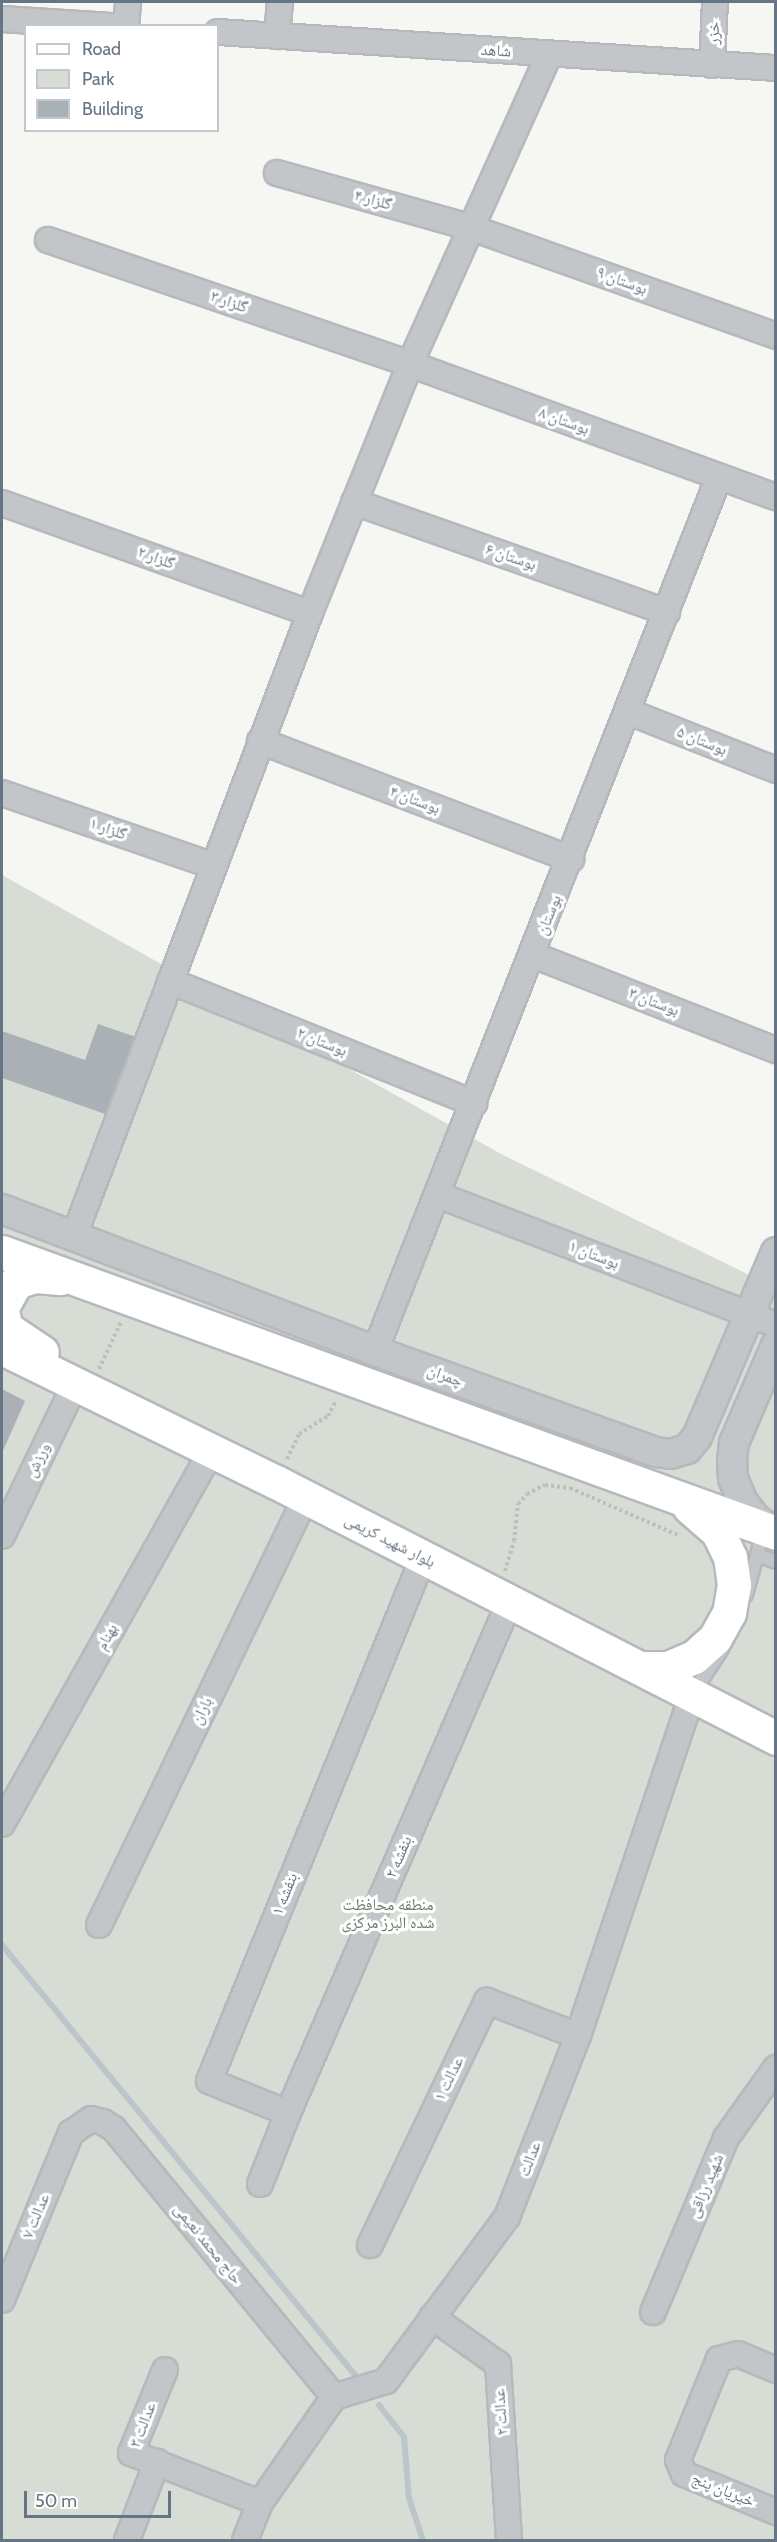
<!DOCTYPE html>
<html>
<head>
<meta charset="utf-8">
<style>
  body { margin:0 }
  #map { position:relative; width:777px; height:2542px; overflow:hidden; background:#f6f6f3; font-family:Cabin,"Noto Naskh Arabic",sans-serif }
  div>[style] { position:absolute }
  .green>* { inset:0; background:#d7ddd4 }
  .stream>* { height:6px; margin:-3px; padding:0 3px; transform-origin:3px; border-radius:3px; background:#bcc5ca }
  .building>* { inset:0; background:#a9b0b6 }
  .path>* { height:4px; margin-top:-2px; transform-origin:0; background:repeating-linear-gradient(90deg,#bcbec0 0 3px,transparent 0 6px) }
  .roads { filter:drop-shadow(2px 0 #b5b9bd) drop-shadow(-2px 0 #b5b9bd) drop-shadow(0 2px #b5b9bd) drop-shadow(0 -2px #b5b9bd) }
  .service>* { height:12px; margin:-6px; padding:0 6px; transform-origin:6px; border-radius:6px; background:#c2c6c9 }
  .minor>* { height:24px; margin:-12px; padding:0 12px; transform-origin:12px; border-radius:12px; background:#c2c6c9 }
  .tertiary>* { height:28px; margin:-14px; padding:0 14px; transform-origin:14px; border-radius:14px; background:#c2c6c9 }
  .primary>* { height:33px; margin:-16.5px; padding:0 16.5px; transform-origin:16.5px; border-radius:16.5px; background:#fff }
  span { translate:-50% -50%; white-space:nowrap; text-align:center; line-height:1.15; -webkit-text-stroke:6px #fff; paint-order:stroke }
  .street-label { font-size:16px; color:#667583 }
  .park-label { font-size:16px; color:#687b65 }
  .frame { position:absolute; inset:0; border:3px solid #667583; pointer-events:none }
  .legend { position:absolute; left:24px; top:24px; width:195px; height:108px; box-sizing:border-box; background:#fff; border:2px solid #c2c8cd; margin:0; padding:8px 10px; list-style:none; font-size:18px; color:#667583 }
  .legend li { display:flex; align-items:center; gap:12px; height:30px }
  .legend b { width:30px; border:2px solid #c2c8cd }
  .scale { position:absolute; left:24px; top:2491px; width:147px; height:27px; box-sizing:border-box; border:3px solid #667583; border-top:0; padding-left:8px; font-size:18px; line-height:21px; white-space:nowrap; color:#667583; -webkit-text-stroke:4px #fff; paint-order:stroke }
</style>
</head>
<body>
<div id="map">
  <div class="green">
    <i style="clip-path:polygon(2px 875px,503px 1155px,766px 1283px,776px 1260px,775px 2540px,2px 2540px)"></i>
  </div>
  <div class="stream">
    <i style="left:2px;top:1945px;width:556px;rotate:50.62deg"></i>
    <i style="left:379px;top:2405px;width:41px;rotate:52deg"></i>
    <i style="left:404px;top:2437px;width:61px;rotate:85.3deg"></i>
    <i style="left:409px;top:2498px;width:44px;rotate:71.6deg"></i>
  </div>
  <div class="building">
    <i style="clip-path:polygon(98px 1024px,139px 1038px,111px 1116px,2px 1078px,2px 1031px,85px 1060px)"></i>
    <i style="clip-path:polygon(2px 1389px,25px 1401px,2px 1453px)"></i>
  </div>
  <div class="path">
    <i style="left:99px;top:1369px;width:52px;rotate:-64.9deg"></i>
    <i style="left:287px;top:1459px;width:28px;rotate:-64deg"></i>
    <i style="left:299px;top:1434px;width:34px;rotate:-32deg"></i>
    <i style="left:328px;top:1416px;width:17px;rotate:-62deg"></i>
    <i style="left:505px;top:1571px;width:31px;rotate:-73deg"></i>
    <i style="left:514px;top:1541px;width:37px;rotate:-84deg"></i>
    <i style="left:518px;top:1504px;width:13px;rotate:-48deg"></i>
    <i style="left:527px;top:1494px;width:20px;rotate:-27deg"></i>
    <i style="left:545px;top:1485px;width:25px;rotate:7deg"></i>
    <i style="left:570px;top:1488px;width:120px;rotate:23.6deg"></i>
  </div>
  <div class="roads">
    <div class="service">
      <i style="left:763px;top:1529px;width:27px;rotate:103deg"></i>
      <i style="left:757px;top:1555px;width:20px;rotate:20deg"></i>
      <i style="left:746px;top:1595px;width:41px;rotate:-74.6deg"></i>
      <i style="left:692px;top:1695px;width:55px;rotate:-56.9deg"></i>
    </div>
    <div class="minor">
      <i style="left:2px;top:19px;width:109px;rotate:3.7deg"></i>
      <i style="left:126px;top:26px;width:24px;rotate:-85deg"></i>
      <i style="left:218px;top:32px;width:559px;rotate:3.69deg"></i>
      <i style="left:277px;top:36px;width:34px;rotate:-85deg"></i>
      <i style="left:712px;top:65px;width:63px;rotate:-87.3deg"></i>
      <i style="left:277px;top:173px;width:199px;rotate:15.7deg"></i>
      <i style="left:469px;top:227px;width:326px;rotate:19.5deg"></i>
      <i style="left:48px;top:240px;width:383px;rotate:18.9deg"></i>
      <i style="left:410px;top:364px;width:389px;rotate:20deg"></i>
      <i style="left:354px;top:502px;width:332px;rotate:19.4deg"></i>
      <i style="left:2px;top:503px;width:327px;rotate:19.7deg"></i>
      <i style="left:629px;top:712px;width:158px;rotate:21.5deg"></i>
      <i style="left:260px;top:741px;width:333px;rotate:20.8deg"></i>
      <i style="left:2px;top:793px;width:224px;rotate:19deg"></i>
      <i style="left:533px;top:955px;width:261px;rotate:21.4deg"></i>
      <i style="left:170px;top:981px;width:328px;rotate:21.9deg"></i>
      <i style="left:438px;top:1195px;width:362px;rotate:21deg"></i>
      <i style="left:74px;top:1236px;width:666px;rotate:-69.25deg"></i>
      <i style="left:310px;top:613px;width:268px;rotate:-68.1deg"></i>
      <i style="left:410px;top:364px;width:339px;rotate:-65.8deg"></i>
      <i style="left:375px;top:1351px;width:939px;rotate:-68.52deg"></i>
      <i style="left:2px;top:1536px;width:169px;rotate:-64.3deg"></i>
      <i style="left:2px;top:1824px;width:429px;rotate:-60.7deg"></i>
      <i style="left:99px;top:1925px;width:475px;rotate:-64.2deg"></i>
      <i style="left:288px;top:2113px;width:558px;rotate:-66.56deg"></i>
      <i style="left:260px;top:2184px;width:76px;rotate:-68.5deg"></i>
      <i style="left:288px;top:2113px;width:85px;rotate:-157.9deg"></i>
      <i style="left:209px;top:2081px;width:565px;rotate:-67.75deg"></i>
      <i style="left:370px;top:2245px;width:271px;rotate:-64.4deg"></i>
      <i style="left:487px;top:2001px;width:97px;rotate:21deg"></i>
      <i style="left:2px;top:2300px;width:181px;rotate:-67.6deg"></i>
      <i style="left:71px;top:2133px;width:24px;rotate:-35deg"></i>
      <i style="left:91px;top:2119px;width:12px;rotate:14deg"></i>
      <i style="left:103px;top:2122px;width:13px;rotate:32deg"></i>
      <i style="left:114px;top:2129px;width:347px;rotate:50.6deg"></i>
      <i style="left:653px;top:2312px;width:189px;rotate:-67.2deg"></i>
      <i style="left:726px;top:2138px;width:86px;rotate:-54.5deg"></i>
      <i style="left:432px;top:2317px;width:81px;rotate:35.5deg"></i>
      <i style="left:498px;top:2364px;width:176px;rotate:86.4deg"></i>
      <i style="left:165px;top:2370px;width:90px;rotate:112.3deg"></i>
      <i style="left:131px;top:2453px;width:138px;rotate:21.2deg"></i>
      <i style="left:776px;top:2370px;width:41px;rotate:-157.2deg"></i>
      <i style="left:738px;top:2354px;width:20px;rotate:165deg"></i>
      <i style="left:719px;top:2359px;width:109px;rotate:112.1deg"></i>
      <i style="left:678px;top:2460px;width:15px;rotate:67deg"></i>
      <i style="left:684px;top:2474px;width:100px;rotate:22.4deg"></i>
      <i style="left:127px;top:2540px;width:84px;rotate:-69deg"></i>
      <i style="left:245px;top:2540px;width:40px;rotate:-68deg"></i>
      <i style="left:260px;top:2503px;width:129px;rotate:-55.1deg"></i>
      <i style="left:334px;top:2397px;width:54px;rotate:-17.1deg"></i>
      <i style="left:386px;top:2381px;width:204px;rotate:-53.6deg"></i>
      <i style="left:507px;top:2217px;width:194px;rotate:-68.6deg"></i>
      <i style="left:578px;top:2036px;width:359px;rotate:-71.5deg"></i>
    </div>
    <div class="tertiary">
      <i style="left:2px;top:1209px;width:399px;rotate:20.8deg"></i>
      <i style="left:375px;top:1351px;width:299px;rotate:19.8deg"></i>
      <i style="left:656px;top:1452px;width:14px;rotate:8deg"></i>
      <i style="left:670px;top:1454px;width:18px;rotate:-16deg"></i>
      <i style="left:687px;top:1449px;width:16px;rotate:-50deg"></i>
      <i style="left:697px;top:1437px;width:201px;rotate:-66.9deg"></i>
      <i style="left:771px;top:1529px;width:17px;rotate:-147deg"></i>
      <i style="left:757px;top:1520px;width:23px;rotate:-128deg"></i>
      <i style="left:743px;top:1502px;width:25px;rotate:-113deg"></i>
      <i style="left:733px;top:1479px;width:18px;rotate:-93deg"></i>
      <i style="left:732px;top:1461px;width:18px;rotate:-84deg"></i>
      <i style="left:734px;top:1443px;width:107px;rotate:-66.8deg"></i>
    </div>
    <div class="primary">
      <i style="left:2px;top:1252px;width:823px;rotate:19.95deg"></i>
      <i style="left:2px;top:1307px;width:29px;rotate:-61deg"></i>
      <i style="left:16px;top:1282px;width:20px;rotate:-18deg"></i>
      <i style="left:35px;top:1276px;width:25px;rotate:5deg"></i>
      <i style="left:2px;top:1311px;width:17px;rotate:77deg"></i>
      <i style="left:6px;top:1328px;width:43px;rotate:33.7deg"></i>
      <i style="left:2px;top:1348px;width:305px;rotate:26.1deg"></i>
      <i style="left:276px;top:1482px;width:562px;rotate:27.11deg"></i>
      <i style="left:640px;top:1668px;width:28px"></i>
      <i style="left:668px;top:1668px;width:28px;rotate:-23deg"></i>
      <i style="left:694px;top:1657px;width:28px;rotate:-42deg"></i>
      <i style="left:715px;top:1638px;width:29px;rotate:-61deg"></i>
      <i style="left:729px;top:1613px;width:28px;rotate:-80deg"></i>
      <i style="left:734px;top:1585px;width:28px;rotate:-98deg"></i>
      <i style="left:730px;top:1557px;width:28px;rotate:-116deg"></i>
      <i style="left:718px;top:1532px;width:38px;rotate:-139deg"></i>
    </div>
  </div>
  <div class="street-label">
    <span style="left:714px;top:33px;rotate:-87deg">خزر</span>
    <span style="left:496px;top:51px;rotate:4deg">شاهد</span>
    <span style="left:373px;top:200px;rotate:16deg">گلزار ۴</span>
    <span style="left:622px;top:281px;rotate:20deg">بوستان ۹</span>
    <span style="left:229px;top:302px;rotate:19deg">گلزار ۳</span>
    <span style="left:564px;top:421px;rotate:20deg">بوستان ۸</span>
    <span style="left:511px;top:557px;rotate:19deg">بوستان ۶</span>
    <span style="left:156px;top:558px;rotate:20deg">گلزار ۲</span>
    <span style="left:702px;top:741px;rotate:22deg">بوستان ۵</span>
    <span style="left:415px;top:800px;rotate:21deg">بوستان ۴</span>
    <span style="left:108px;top:829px;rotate:19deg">گلزار ۱</span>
    <span style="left:549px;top:915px;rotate:-68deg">بوستان</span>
    <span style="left:654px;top:1002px;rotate:21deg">بوستان ۳</span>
    <span style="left:322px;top:1042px;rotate:22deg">بوستان ۲</span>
    <span style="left:594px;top:1255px;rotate:21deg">بوستان ۱</span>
    <span style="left:445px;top:1376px;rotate:20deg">چمران</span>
    <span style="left:38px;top:1460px;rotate:-64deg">ورزش</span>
    <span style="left:390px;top:1541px;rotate:27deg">بلوار شهید کریمی</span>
    <span style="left:107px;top:1637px;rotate:-61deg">بهنام</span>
    <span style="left:202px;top:1711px;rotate:-64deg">باران</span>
    <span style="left:399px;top:1857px;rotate:-67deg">بنفشه ۲</span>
    <span style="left:285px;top:1894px;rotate:-68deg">بنفشه ۱</span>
    <span style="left:449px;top:2079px;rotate:-64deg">عدالت ۱</span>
    <span style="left:530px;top:2159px;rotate:-69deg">عدالت</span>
    <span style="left:706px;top:2186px;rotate:-67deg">شهید رزاقی</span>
    <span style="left:36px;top:2216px;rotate:-67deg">۷ عدالت</span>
    <span style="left:208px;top:2244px;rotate:51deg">حاج محمد نعیمی</span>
    <span style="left:501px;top:2412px;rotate:-94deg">عدالت ۲</span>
    <span style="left:143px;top:2425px;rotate:-69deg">عدالت ۳</span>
    <span style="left:723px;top:2490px;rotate:22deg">خیریان پنج</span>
  </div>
  <div class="park-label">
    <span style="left:388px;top:1914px">منطقه محافظت<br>شده البرز مرکزی</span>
  </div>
  <div class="frame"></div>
  <ul class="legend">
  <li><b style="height:8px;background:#fff"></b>Road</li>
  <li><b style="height:16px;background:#d7ddd4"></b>Park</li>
  <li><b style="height:16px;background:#a9b0b6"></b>Building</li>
  </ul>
  <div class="scale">50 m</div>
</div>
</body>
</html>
